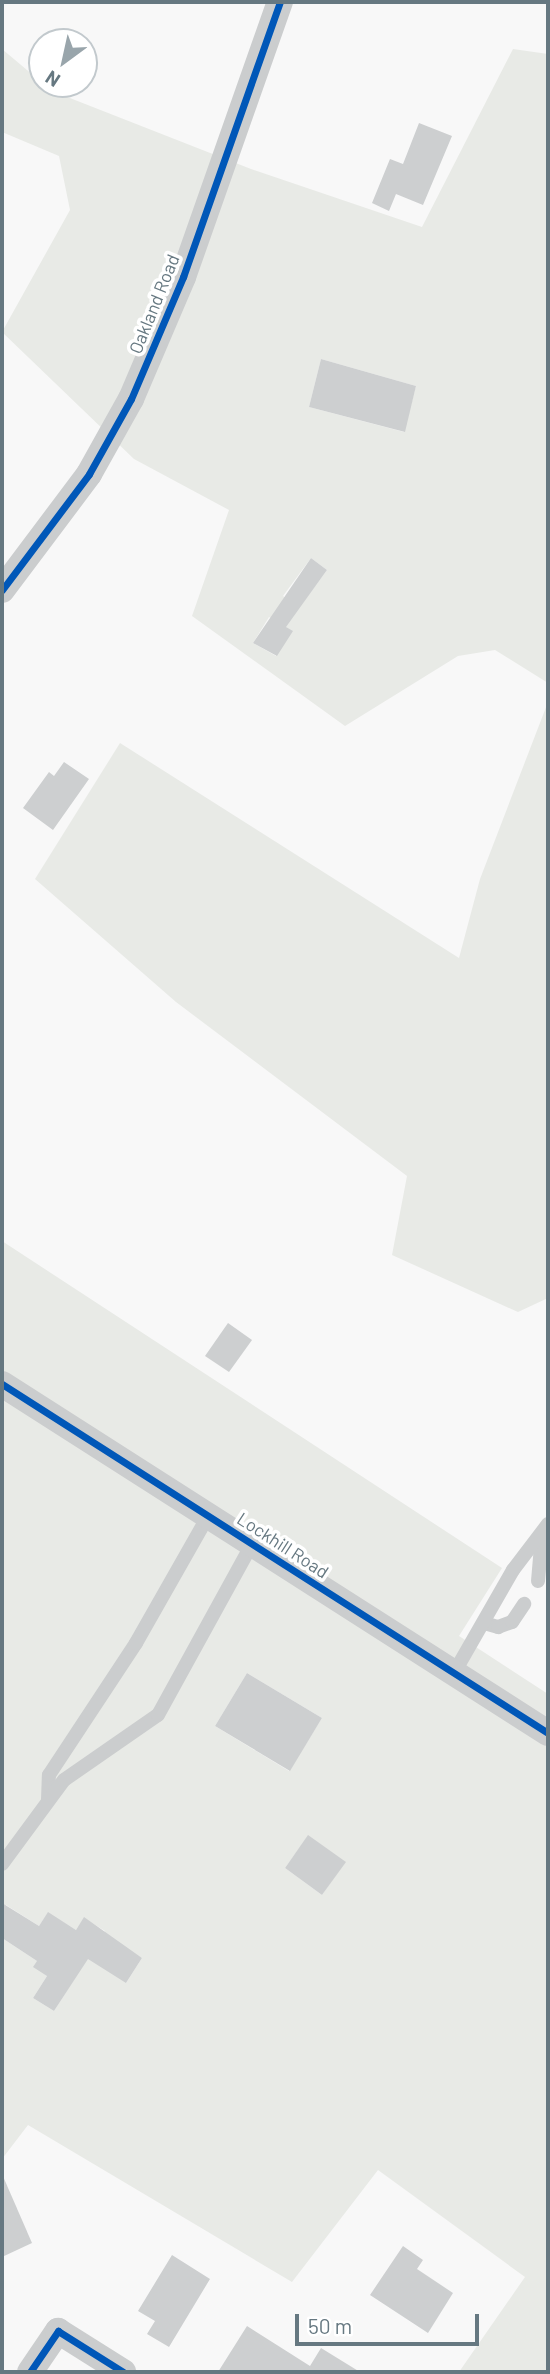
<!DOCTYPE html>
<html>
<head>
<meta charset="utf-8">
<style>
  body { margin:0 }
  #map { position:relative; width:550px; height:2374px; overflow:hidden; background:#f8f8f8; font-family:Barlow,sans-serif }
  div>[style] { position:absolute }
  .green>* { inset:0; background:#e8eae6 }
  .building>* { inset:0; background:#cdcfd0 }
  .lane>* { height:14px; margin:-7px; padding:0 7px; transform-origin:7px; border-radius:7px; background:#cbcdce }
  .street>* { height:26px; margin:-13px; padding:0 13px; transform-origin:13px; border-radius:13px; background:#cbcdce }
  .cycleway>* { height:7px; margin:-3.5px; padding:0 3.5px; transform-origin:3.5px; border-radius:3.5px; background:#0057b8 }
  span { translate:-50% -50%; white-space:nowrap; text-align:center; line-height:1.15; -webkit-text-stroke:7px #fff; paint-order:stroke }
  .street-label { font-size:18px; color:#667881 }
  .frame { position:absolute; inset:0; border:4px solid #667881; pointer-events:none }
  .north { position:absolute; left:28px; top:28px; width:70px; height:70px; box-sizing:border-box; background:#fff; border:2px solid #c2c9cd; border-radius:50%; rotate:213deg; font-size:19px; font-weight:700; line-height:28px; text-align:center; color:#667881 }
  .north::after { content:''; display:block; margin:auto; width:24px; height:32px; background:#99a5ab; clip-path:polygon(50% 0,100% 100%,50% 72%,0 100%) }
  .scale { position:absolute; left:295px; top:2314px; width:184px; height:32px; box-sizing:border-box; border:4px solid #667881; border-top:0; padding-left:9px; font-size:21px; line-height:24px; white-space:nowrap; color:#667881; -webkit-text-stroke:5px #fff; paint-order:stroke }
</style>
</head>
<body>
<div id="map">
  <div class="green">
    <i style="clip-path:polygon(evenodd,2px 49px,52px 91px,251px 169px,422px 227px,513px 49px,548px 54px,548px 683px,495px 650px,458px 656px,345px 726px,192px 616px,229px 510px,134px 459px,2px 332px,70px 210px,59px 156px,2px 132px,2px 49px,321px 359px,416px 386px,404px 432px,309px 407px,321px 359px,2px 49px,311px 558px,327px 570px,299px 608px,283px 596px,311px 558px,2px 49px,269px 617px,292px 631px,276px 656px,253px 643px,269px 617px)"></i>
    <i style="clip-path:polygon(548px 702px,548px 1298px,518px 1312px,392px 1255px,407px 1176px,176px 1002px,35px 879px,120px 743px,459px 958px,480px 879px)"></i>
    <i style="clip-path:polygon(evenodd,2px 1241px,502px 1568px,459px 1636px,548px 1694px,548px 2372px,459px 2372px,525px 2277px,378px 2170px,292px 2282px,28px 2125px,2px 2159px,2px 1938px,37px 1961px,47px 1976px,33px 1998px,54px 2011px,105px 1931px,84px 1918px,76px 1930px,48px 1913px,39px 1926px,6px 1905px,2px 1911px,2px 1241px,247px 1673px,322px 1718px,289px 1771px,215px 1726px,247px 1673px,2px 1241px,308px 1836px,345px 1862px,322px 1895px,285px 1868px,308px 1836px,2px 1241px,125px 1948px,142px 1958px,126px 1983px,125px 1948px)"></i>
  </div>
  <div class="building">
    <i style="clip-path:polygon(419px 123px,452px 136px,423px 205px,396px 194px,389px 211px,372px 203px,390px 159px,403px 164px)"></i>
    <i style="clip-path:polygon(321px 359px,416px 386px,405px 432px,309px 407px)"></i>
    <i style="clip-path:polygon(311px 558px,327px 570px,286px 627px,293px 631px,277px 656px,253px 643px)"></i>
    <i style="clip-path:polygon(64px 762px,89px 779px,53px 830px,23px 808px,49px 772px,54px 776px)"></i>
    <i style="clip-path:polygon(228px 1323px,252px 1340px,229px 1372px,205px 1356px)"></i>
    <i style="clip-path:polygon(247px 1673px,322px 1718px,290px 1771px,215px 1726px)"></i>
    <i style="clip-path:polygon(308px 1835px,346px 1862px,322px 1895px,285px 1868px)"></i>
    <i style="clip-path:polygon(2px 1903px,39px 1926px,48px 1912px,76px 1930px,84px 1917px,142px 1958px,126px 1983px,88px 1959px,54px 2011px,33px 1998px,47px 1976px,33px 1967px,37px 1961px,2px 1938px)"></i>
    <i style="clip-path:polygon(2px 2174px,32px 2243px,2px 2257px)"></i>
    <i style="clip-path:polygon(403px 2246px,423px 2260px,417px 2269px,453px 2293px,428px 2333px,370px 2295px)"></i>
    <i style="clip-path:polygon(172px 2255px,210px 2279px,169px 2347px,147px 2334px,155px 2321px,138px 2311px)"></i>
    <i style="clip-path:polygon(247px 2326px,310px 2366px,321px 2348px,360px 2372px,218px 2372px)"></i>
  </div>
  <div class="lane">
    <i style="left:538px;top:1581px;width:47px;rotate:-85.1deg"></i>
    <i style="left:484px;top:1623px;width:15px;rotate:16deg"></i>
    <i style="left:498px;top:1627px;width:15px;rotate:-20deg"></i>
    <i style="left:512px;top:1622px;width:22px;rotate:-56deg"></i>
    <i style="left:454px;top:1673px;width:119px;rotate:-60.2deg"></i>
    <i style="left:513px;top:1570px;width:58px;rotate:-52.7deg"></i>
    <i style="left:48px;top:1800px;width:25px;rotate:-88deg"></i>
    <i style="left:49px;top:1775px;width:158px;rotate:-56.6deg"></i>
    <i style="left:136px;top:1643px;width:146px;rotate:-60.4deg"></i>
    <i style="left:2px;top:1864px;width:104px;rotate:-53.6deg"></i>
    <i style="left:64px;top:1780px;width:114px;rotate:-34.7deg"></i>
    <i style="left:158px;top:1715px;width:195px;rotate:-61.2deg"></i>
  </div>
  <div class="street">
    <i style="left:2px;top:590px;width:145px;rotate:-53.1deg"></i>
    <i style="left:89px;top:474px;width:86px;rotate:-60.8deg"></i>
    <i style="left:131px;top:399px;width:133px;rotate:-66.9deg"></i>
    <i style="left:183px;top:277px;width:292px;rotate:-70.6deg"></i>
    <i style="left:2px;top:1384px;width:648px;rotate:32.59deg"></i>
    <i style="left:30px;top:2372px;width:50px;rotate:-55.7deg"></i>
    <i style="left:58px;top:2331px;width:77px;rotate:32.2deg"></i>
  </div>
  <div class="cycleway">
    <i style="left:2px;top:590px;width:145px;rotate:-53.1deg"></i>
    <i style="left:89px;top:474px;width:86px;rotate:-60.8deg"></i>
    <i style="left:131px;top:399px;width:133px;rotate:-66.9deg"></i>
    <i style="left:183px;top:277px;width:292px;rotate:-70.6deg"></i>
    <i style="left:2px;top:1384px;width:648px;rotate:32.59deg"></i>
    <i style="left:30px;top:2372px;width:50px;rotate:-55.7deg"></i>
    <i style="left:58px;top:2331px;width:77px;rotate:32.2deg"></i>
  </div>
  <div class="street-label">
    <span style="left:154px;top:304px;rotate:-68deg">Oakland Road</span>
    <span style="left:283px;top:1545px;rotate:33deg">Lockhill Road</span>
  </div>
  <div class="frame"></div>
  <div class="north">N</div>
  <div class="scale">50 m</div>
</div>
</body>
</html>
